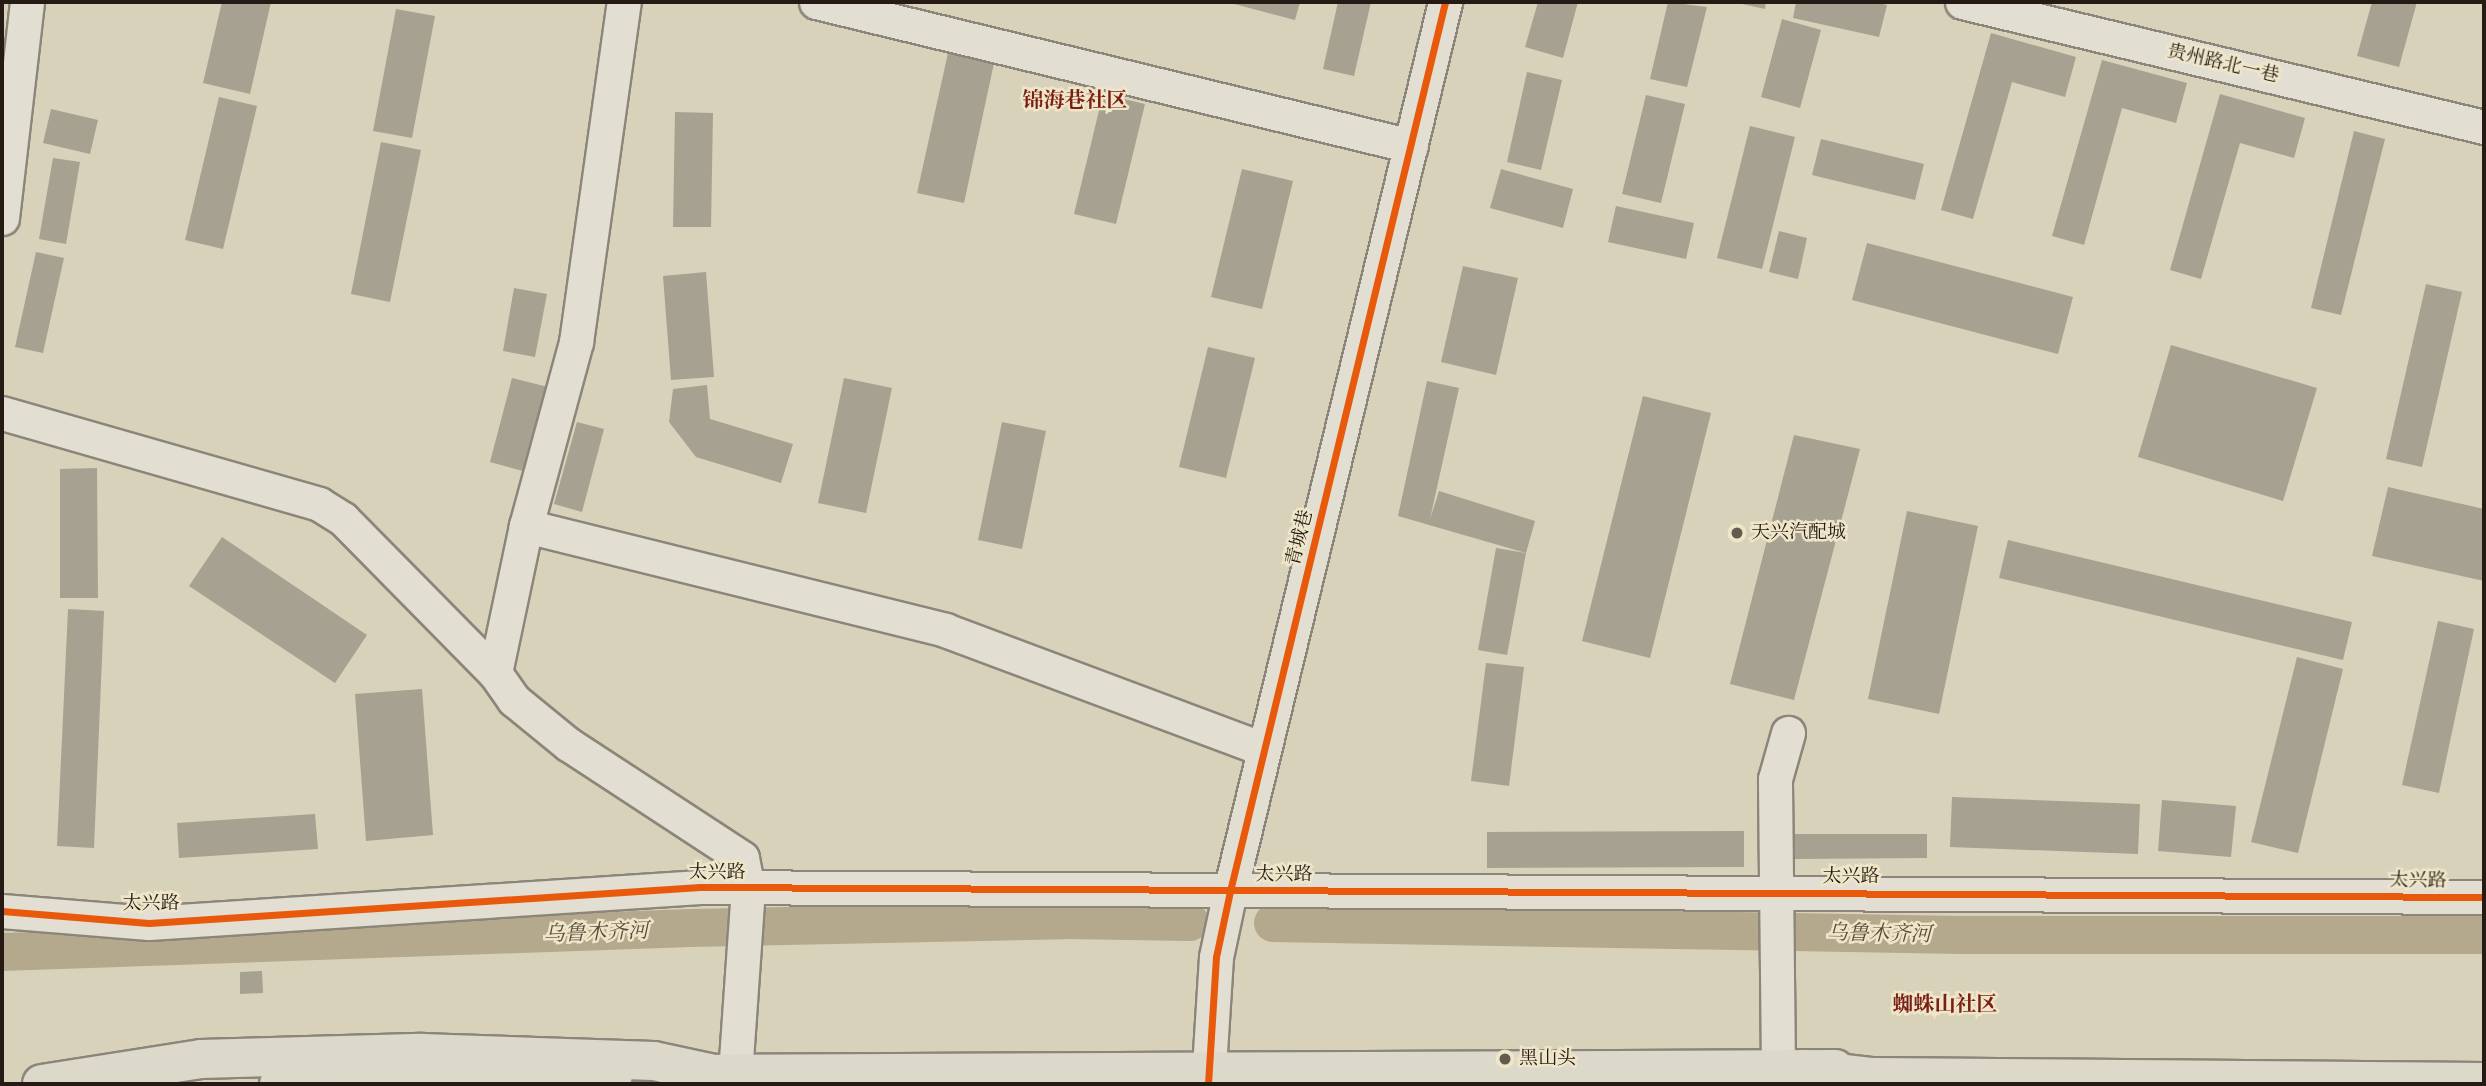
<!DOCTYPE html>
<html>
<head>
<meta charset="utf-8">
<style>
  body { margin:0 }
  #map { position:relative; width:2486px; height:1086px; overflow:hidden; background:#d9d2ba; font-family:Alegreya,"Noto Serif SC",serif }
  div>[style] { position:absolute }
  .river>* { height:38px; margin:-19px; padding:0 19px; transform-origin:19px; border-radius:19px; background:#b4a98c }
  .building>* { inset:0; background:#a6a191 }
  .roads { filter:drop-shadow(2px 0 #8b8679) drop-shadow(-2px 0 #8b8679) drop-shadow(0 2px #8b8679) drop-shadow(0 -2px #8b8679) }
  .minor>* { height:33px; margin:-16.5px; padding:0 16.5px; transform-origin:16.5px; border-radius:16.5px; background:#e2ded2 }
  .major>* { height:38px; margin:-19px; padding:0 19px; transform-origin:19px; border-radius:19px; background:#dcd8ca }
  .highway>* { height:38px; margin:-19px; padding:0 19px; transform-origin:19px; border-radius:19px; background:#dcd8ca }
  .cycleway>* { height:7px; margin:-3.5px; padding:0 3.5px; transform-origin:3.5px; border-radius:3.5px; background:#e8590c }
  .dots>* { width:19px; height:19px; translate:-50% -50%; box-sizing:border-box; border:4px solid #efe6ca; border-radius:50% }
  span { translate:-50% -50%; white-space:nowrap; text-align:center; line-height:1.15; -webkit-text-stroke:5px #efe6ca; paint-order:stroke }
  .street-label { font-size:19px; color:#251a14 }
  .poi-label { font-size:19px; color:#251a14 }
  .left { translate:0 -50%; text-align:left }
  .neighbourhood-label { font-size:21px; color:#7a1f14; font-weight:700 }
  .water-label { font-size:21px; color:#584c3c; font-style:italic }
  .frame { position:absolute; inset:0; border:4px solid #251a14; pointer-events:none }
</style>
</head>
<body>
<div id="map">
  <div class="river">
    <i style="left:1273px;top:923px;width:687px;rotate:1deg"></i>
    <i style="left:1960px;top:935px;width:524px"></i>
    <i style="left:2px;top:952px;width:689px;rotate:-1.99deg"></i>
    <i style="left:691px;top:928px;width:373px;rotate:-1.2deg"></i>
    <i style="left:1064px;top:920px;width:126px;rotate:0.9deg"></i>
  </div>
  <div class="building">
    <i style="clip-path:polygon(222px 2px,271px 2px,250px 94px,203px 83px)"></i>
    <i style="clip-path:polygon(1227px 2px,1300px 2px,1295px 20px)"></i>
    <i style="clip-path:polygon(1338px 2px,1371px 2px,1354px 76px,1323px 69px)"></i>
    <i style="clip-path:polygon(1538px 2px,1578px 2px,1563px 58px,1525px 47px)"></i>
    <i style="clip-path:polygon(1668px 2px,1707px 7px,1687px 87px,1650px 79px)"></i>
    <i style="clip-path:polygon(1733px 2px,1766px 2px,1765px 9px)"></i>
    <i style="clip-path:polygon(1796px 2px,1874px 2px,1887px 5px,1879px 37px,1793px 18px)"></i>
    <i style="clip-path:polygon(2372px 2px,2417px 2px,2399px 67px,2357px 56px)"></i>
    <i style="clip-path:polygon(396px 9px,435px 16px,412px 138px,373px 131px)"></i>
    <i style="clip-path:polygon(1782px 19px,1821px 30px,1800px 108px,1761px 97px)"></i>
    <i style="clip-path:polygon(1991px 33px,2076px 57px,2065px 97px,2012px 82px,1973px 219px,1941px 210px)"></i>
    <i style="clip-path:polygon(948px 53px,994px 63px,964px 203px,917px 193px)"></i>
    <i style="clip-path:polygon(2102px 60px,2187px 83px,2176px 123px,2122px 108px,2084px 245px,2052px 236px)"></i>
    <i style="clip-path:polygon(1527px 72px,1562px 80px,1541px 170px,1507px 162px)"></i>
    <i style="clip-path:polygon(1103px 94px,1145px 104px,1116px 224px,1074px 214px)"></i>
    <i style="clip-path:polygon(2220px 94px,2305px 118px,2294px 158px,2240px 143px,2201px 279px,2170px 270px)"></i>
    <i style="clip-path:polygon(1646px 95px,1685px 104px,1661px 203px,1622px 194px)"></i>
    <i style="clip-path:polygon(219px 97px,257px 106px,223px 249px,185px 240px)"></i>
    <i style="clip-path:polygon(51px 109px,98px 120px,90px 154px,43px 143px)"></i>
    <i style="clip-path:polygon(675px 112px,713px 113px,711px 227px,673px 227px)"></i>
    <i style="clip-path:polygon(1750px 126px,1795px 137px,1762px 269px,1717px 258px)"></i>
    <i style="clip-path:polygon(2354px 131px,2385px 139px,2341px 315px,2311px 308px)"></i>
    <i style="clip-path:polygon(1821px 139px,1924px 164px,1915px 200px,1812px 175px)"></i>
    <i style="clip-path:polygon(381px 142px,421px 150px,390px 302px,351px 294px)"></i>
    <i style="clip-path:polygon(53px 158px,80px 162px,66px 244px,39px 239px)"></i>
    <i style="clip-path:polygon(1242px 169px,1293px 181px,1262px 309px,1211px 297px)"></i>
    <i style="clip-path:polygon(1501px 169px,1573px 189px,1563px 228px,1490px 208px)"></i>
    <i style="clip-path:polygon(1616px 206px,1694px 223px,1686px 259px,1608px 242px)"></i>
    <i style="clip-path:polygon(1779px 231px,1807px 238px,1798px 279px,1769px 272px)"></i>
    <i style="clip-path:polygon(1867px 243px,2073px 297px,2058px 354px,1852px 300px)"></i>
    <i style="clip-path:polygon(36px 252px,64px 258px,43px 353px,15px 347px)"></i>
    <i style="clip-path:polygon(1463px 266px,1518px 278px,1496px 375px,1441px 362px)"></i>
    <i style="clip-path:polygon(706px 272px,714px 377px,671px 380px,663px 276px)"></i>
    <i style="clip-path:polygon(2426px 284px,2462px 292px,2422px 467px,2386px 459px)"></i>
    <i style="clip-path:polygon(514px 288px,547px 294px,535px 357px,503px 351px)"></i>
    <i style="clip-path:polygon(2171px 345px,2317px 388px,2283px 501px,2138px 457px)"></i>
    <i style="clip-path:polygon(1208px 347px,1255px 358px,1226px 478px,1179px 467px)"></i>
    <i style="clip-path:polygon(512px 378px,556px 389px,534px 474px,490px 462px)"></i>
    <i style="clip-path:polygon(844px 378px,892px 388px,866px 513px,818px 503px)"></i>
    <i style="clip-path:polygon(1427px 381px,1459px 388px,1430px 519px,1439px 491px,1535px 521px,1526px 553px,1398px 516px)"></i>
    <i style="clip-path:polygon(707px 385px,710px 419px,793px 444px,781px 483px,696px 457px,669px 422px,673px 389px)"></i>
    <i style="clip-path:polygon(1643px 396px,1711px 413px,1650px 658px,1582px 641px)"></i>
    <i style="clip-path:polygon(577px 422px,604px 429px,582px 512px,554px 504px)"></i>
    <i style="clip-path:polygon(1002px 422px,1046px 431px,1022px 549px,978px 540px)"></i>
    <i style="clip-path:polygon(1794px 435px,1860px 449px,1794px 700px,1730px 684px)"></i>
    <i style="clip-path:polygon(97px 468px,98px 598px,60px 598px,60px 469px)"></i>
    <i style="clip-path:polygon(2388px 487px,2484px 509px,2484px 581px,2372px 556px)"></i>
    <i style="clip-path:polygon(1907px 511px,1978px 526px,1939px 714px,1868px 699px)"></i>
    <i style="clip-path:polygon(222px 537px,367px 635px,335px 683px,189px 586px)"></i>
    <i style="clip-path:polygon(2008px 540px,2352px 622px,2343px 660px,1999px 578px)"></i>
    <i style="clip-path:polygon(1496px 548px,1526px 553px,1507px 655px,1478px 650px)"></i>
    <i style="clip-path:polygon(68px 609px,104px 611px,94px 848px,57px 846px)"></i>
    <i style="clip-path:polygon(2438px 621px,2474px 629px,2439px 793px,2402px 785px)"></i>
    <i style="clip-path:polygon(2297px 657px,2343px 669px,2298px 853px,2251px 842px)"></i>
    <i style="clip-path:polygon(1486px 663px,1524px 667px,1509px 786px,1471px 781px)"></i>
    <i style="clip-path:polygon(422px 689px,433px 835px,366px 841px,355px 694px)"></i>
    <i style="clip-path:polygon(1952px 797px,2140px 804px,2138px 854px,1950px 847px)"></i>
    <i style="clip-path:polygon(2162px 800px,2236px 806px,2231px 857px,2158px 851px)"></i>
    <i style="clip-path:polygon(315px 814px,318px 849px,179px 858px,177px 823px)"></i>
    <i style="clip-path:polygon(1744px 831px,1744px 867px,1487px 868px,1487px 832px)"></i>
    <i style="clip-path:polygon(1791px 834px,1927px 834px,1927px 858px,1792px 859px)"></i>
    <i style="clip-path:polygon(262px 971px,263px 993px,240px 994px,240px 972px)"></i>
  </div>
  <div class="roads">
    <div class="minor">
      <i style="left:816px;top:2px;width:612px;rotate:13.6deg"></i>
      <i style="left:1962px;top:2px;width:537px;rotate:13.47deg"></i>
      <i style="left:2px;top:218px;width:217px;rotate:-83.4deg"></i>
      <i style="left:2px;top:413px;width:330px;rotate:16deg"></i>
      <i style="left:319px;top:504px;width:28px;rotate:32deg"></i>
      <i style="left:343px;top:519px;width:216px;rotate:45.4deg"></i>
      <i style="left:495px;top:673px;width:33px;rotate:55deg"></i>
      <i style="left:514px;top:700px;width:70px;rotate:39.2deg"></i>
      <i style="left:568px;top:744px;width:208px;rotate:33.2deg"></i>
      <i style="left:742px;top:858px;width:31px;rotate:79deg"></i>
      <i style="left:748px;top:888px;width:184px;rotate:94deg"></i>
      <i style="left:526px;top:526px;width:432px;rotate:13.9deg"></i>
      <i style="left:945px;top:630px;width:340px;rotate:20.5deg"></i>
      <i style="left:495px;top:673px;width:150px;rotate:-78.1deg"></i>
      <i style="left:526px;top:526px;width:191px;rotate:-74.8deg"></i>
      <i style="left:576px;top:342px;width:343px;rotate:-82deg"></i>
      <i style="left:2px;top:911px;width:147px;rotate:4.7deg"></i>
      <i style="left:149px;top:923px;width:552px;rotate:-3.74deg"></i>
      <i style="left:700px;top:887px;width:1784px;rotate:0.32deg"></i>
      <i style="left:1778px;top:1069px;width:290px;rotate:-90.6deg"></i>
      <i style="left:1775px;top:779px;width:48px;rotate:-74.2deg"></i>
      <i style="left:1208px;top:1084px;width:127px;rotate:-86.4deg"></i>
      <i style="left:1216px;top:957px;width:67px;rotate:-78deg"></i>
      <i style="left:1230px;top:891px;width:915px;rotate:-76.4deg"></i>
    </div>
    <div class="major">
      <i style="left:677px;top:1074px;width:1158px;rotate:-0.25deg"></i>
      <i style="left:279px;top:1084px;width:334px;rotate:-1.4deg"></i>
    </div>
    <div class="highway">
      <i style="left:1803px;top:1069px;width:68px;rotate:6.7deg"></i>
      <i style="left:1871px;top:1077px;width:613px;rotate:0.47deg"></i>
      <i style="left:42px;top:1084px;width:161px;rotate:-8.9deg"></i>
      <i style="left:201px;top:1059px;width:221px;rotate:-1.6deg"></i>
      <i style="left:422px;top:1053px;width:232px;rotate:2deg"></i>
      <i style="left:654px;top:1061px;width:56px;rotate:12.3deg"></i>
    </div>
  </div>
  <div class="cycleway">
    <i style="left:2px;top:911px;width:147px;rotate:4.7deg"></i>
    <i style="left:149px;top:923px;width:552px;rotate:-3.74deg"></i>
    <i style="left:700px;top:887px;width:1784px;rotate:0.32deg"></i>
    <i style="left:1208px;top:1084px;width:127px;rotate:-86.4deg"></i>
    <i style="left:1216px;top:957px;width:67px;rotate:-78deg"></i>
    <i style="left:1230px;top:891px;width:915px;rotate:-76.4deg"></i>
  </div>
  <div class="dots">
    <i style="left:1737px;top:533px;background:#645a4e"></i>
    <i style="left:1505px;top:1059px;background:#645a4e"></i>
  </div>
  <div class="street-label">
    <span style="left:2223px;top:64px;rotate:13deg">贵州路北一巷</span>
    <span style="left:1300px;top:538px;rotate:-76deg">青城巷</span>
    <span style="left:717px;top:873px">太兴路</span>
    <span style="left:1284px;top:875px">太兴路</span>
    <span style="left:1851px;top:877px">太兴路</span>
    <span style="left:2418px;top:881px;rotate:1deg">太兴路</span>
    <span style="left:151px;top:904px">太兴路</span>
  </div>
  <div class="poi-label">
    <span class="left" style="left:1751px;top:533px">天兴汽配城</span>
    <span class="left" style="left:1519px;top:1059px">黑山头</span>
  </div>
  <div class="neighbourhood-label">
    <span style="left:1075px;top:100px">锦海巷社区</span>
    <span style="left:1945px;top:1004px">蜘蛛山社区</span>
  </div>
  <div class="water-label">
    <span style="left:596px;top:932px;rotate:-2deg">乌鲁木齐河</span>
    <span style="left:1879px;top:933px;rotate:1deg">乌鲁木齐河</span>
  </div>
  <div class="frame"></div>
</div>
</body>
</html>
